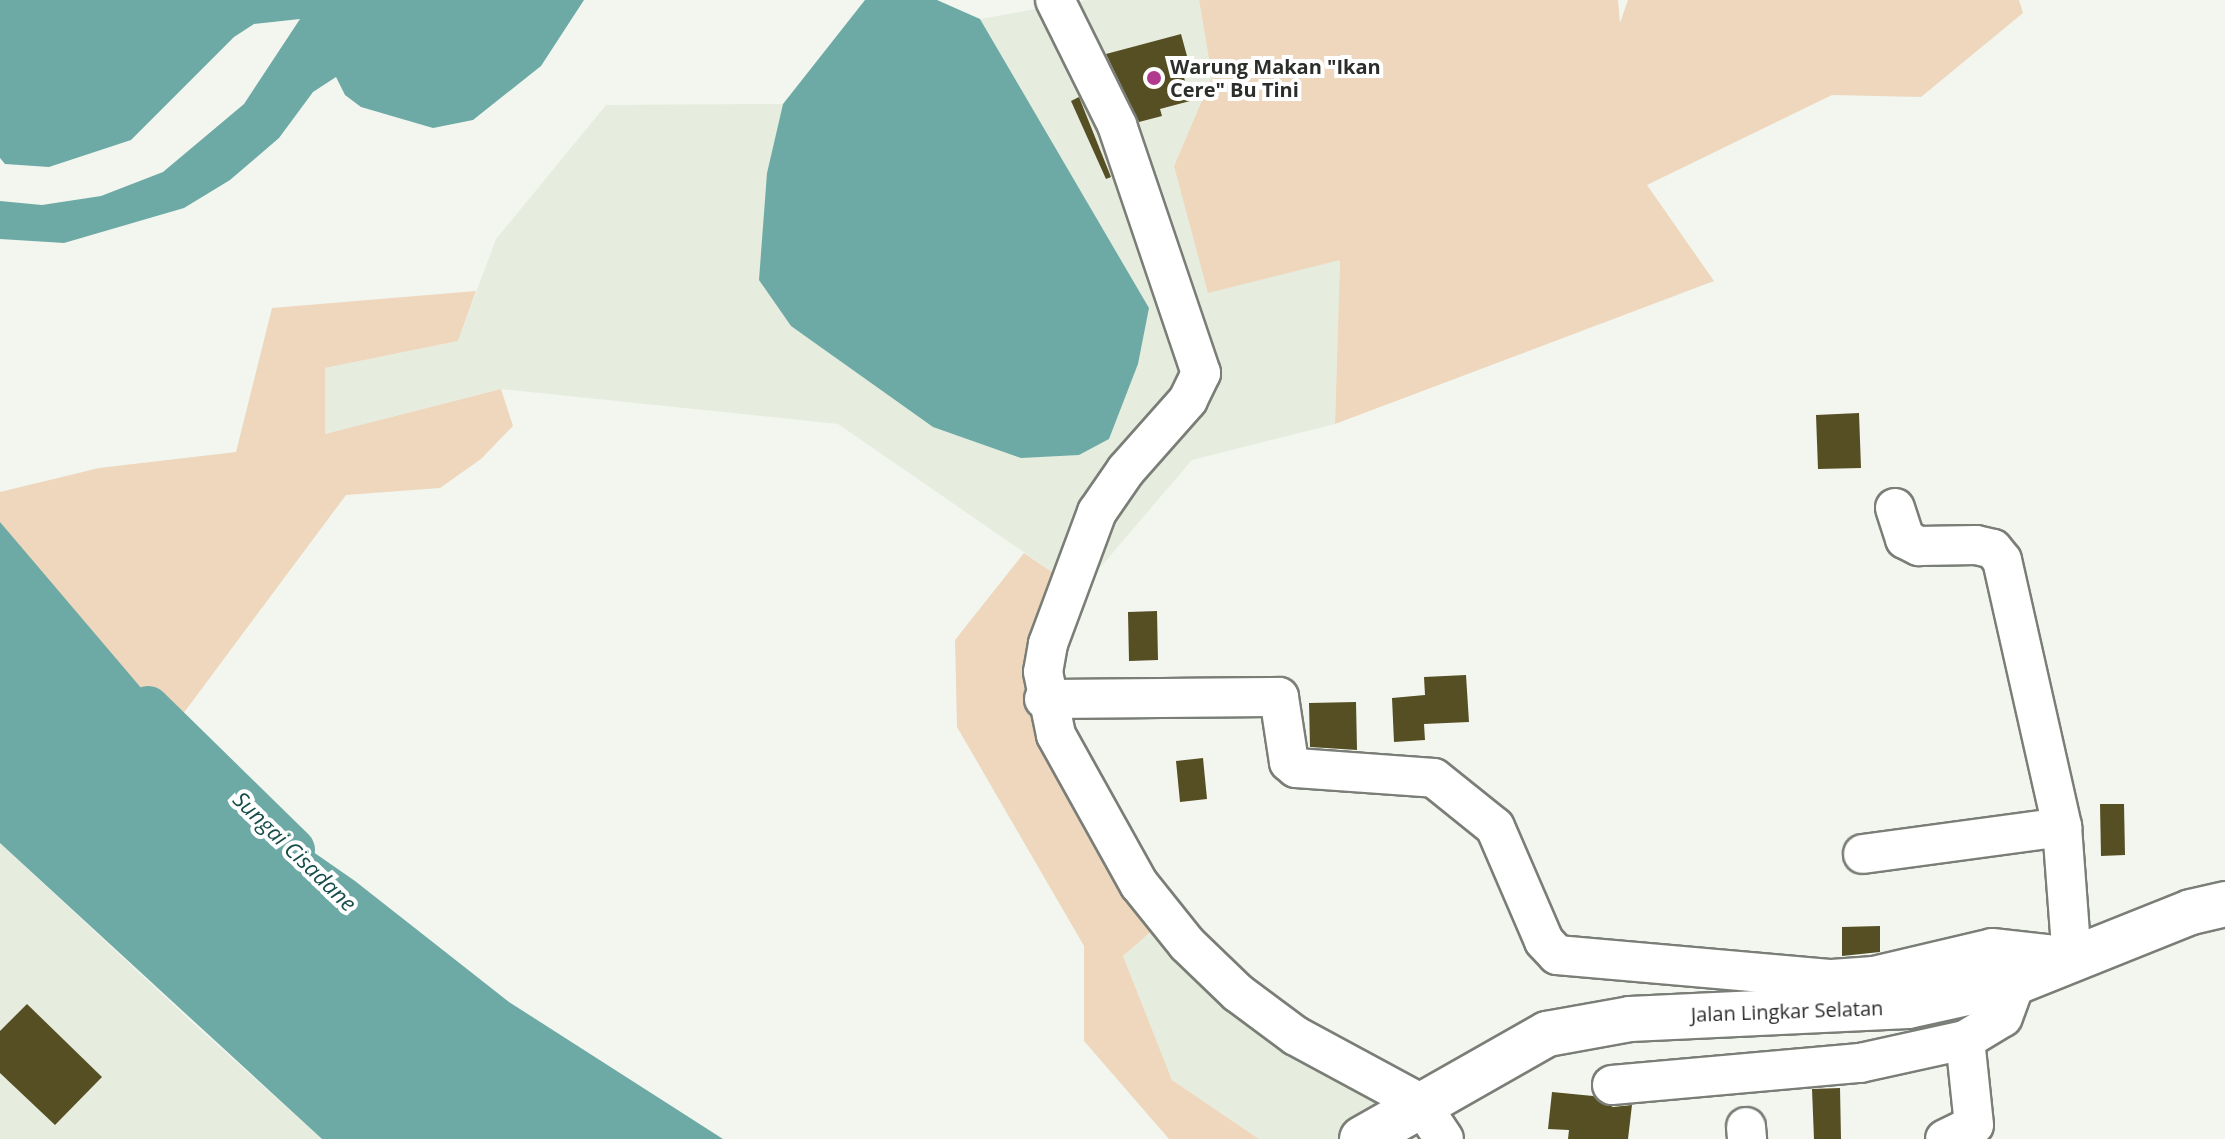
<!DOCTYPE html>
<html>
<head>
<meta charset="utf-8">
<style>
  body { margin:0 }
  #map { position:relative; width:2225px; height:1139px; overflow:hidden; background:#f2f6ef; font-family:"Open Sans",sans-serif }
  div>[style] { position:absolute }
  .built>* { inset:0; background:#e6eddf }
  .green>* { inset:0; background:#eed7bd }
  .water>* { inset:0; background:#6eaaa5 }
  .river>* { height:44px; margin:-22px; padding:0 22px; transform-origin:22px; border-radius:22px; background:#6eaaa5 }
  .building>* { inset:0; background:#564f24 }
  .roads { filter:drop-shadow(2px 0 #7a7e77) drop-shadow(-2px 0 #7a7e77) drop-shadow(0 2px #7a7e77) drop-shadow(0 -2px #7a7e77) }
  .minor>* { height:38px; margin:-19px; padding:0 19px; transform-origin:19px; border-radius:19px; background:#fff }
  .major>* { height:44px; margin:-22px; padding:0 22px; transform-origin:22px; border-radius:22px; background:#fff }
  .dots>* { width:22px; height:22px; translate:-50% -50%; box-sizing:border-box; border:4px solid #fff; border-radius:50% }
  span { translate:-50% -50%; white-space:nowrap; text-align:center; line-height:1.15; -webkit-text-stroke:8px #fff; paint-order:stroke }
  .poi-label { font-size:20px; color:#2c2e2b; font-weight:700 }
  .left { translate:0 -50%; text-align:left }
  .street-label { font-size:20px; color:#2c2e2b }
  .water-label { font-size:22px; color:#164c49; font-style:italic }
</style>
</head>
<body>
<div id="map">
  <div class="built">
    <i style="clip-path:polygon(1087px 0,1199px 0,1212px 77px,1174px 166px,1340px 260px,1335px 424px,1192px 460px,1080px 591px,838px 424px,501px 389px,325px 434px,325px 368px,458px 341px,496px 239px,606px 105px,783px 104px,767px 173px,791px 326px,843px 358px,1079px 455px,1109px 439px,1138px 364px,1149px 308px,980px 19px)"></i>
    <i style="clip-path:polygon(0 843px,194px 1024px,322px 1139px,0 1139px)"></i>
    <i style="clip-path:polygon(1169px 916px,1207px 974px,1420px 1105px,1357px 1139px,1259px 1139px,1172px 1080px,1123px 956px)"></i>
  </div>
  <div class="green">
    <i style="clip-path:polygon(1199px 0,1618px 0,1620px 23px,1628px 0,2019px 0,2023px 13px,1921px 97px,1832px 95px,1647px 185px,1714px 281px,1335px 424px,1340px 260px,1208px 293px,1174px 166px,1212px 77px)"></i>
    <i style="clip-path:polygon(476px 291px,458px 341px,325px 368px,325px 434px,501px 389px,513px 426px,481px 459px,440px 488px,346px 495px,171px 730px,0 522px,0 492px,99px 468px,236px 452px,272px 308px)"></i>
    <i style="clip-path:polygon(1024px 553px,1080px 591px,1029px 693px,1169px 916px,1123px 956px,1172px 1080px,1259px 1139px,1169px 1139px,1084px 1041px,1084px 946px,957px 727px,955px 640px)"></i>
  </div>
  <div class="water">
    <i style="clip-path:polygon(0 0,584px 0,541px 66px,473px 120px,433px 128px,361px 107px,345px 95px,336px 77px,313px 92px,279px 138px,230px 180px,184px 208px,64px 243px,0 239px,0 201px,42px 205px,101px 196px,163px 172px,244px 104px,300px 19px,254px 24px,234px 37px,131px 140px,49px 167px,5px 164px,0 158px)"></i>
    <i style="clip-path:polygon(865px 0,937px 0,980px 19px,1149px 308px,1138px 364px,1109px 439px,1079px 455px,1021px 458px,933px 427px,791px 326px,759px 280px,767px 173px,783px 104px)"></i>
    <i style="clip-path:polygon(0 522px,233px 796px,355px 881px,509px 1002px,723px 1139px,322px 1139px,0 843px)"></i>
  </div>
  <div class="river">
    <i style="left:148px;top:708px;width:203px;rotate:44.4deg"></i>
  </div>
  <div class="building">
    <i style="clip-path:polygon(1181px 34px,1190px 67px,1182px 69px,1190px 101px,1160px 109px,1162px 116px,1139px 122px,1106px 54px)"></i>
    <i style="clip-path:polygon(1079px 97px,1111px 177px,1106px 179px,1071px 101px)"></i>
    <i style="clip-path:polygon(1859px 413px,1861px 468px,1818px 469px,1816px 415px)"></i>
    <i style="clip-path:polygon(1157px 611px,1158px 660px,1129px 661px,1128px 612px)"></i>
    <i style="clip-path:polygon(1466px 675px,1469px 722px,1424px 724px,1425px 740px,1394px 742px,1392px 698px,1425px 695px,1424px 677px)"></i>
    <i style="clip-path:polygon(1356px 702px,1357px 750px,1310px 747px,1309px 703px)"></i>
    <i style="clip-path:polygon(1203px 758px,1207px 799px,1180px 802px,1176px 761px)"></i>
    <i style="clip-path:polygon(2100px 804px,2124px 804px,2125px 855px,2101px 856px)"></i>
    <i style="clip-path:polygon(1880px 926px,1880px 952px,1842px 956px,1842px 927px)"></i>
    <i style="clip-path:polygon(27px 1004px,102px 1077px,55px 1125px,0 1073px,0 1031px)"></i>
    <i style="clip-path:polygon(1840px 1088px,1841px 1139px,1814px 1139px,1812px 1089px)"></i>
    <i style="clip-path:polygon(1552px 1092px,1593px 1096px,1613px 1107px,1632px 1105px,1628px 1139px,1568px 1139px,1569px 1130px,1548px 1129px)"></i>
  </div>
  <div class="roads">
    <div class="minor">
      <i style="left:1055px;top:0;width:140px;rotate:63.6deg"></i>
      <i style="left:1117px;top:125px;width:262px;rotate:71.3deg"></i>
      <i style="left:1201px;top:373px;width:30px;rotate:116deg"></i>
      <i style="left:1188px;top:400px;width:94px;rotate:131.5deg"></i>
      <i style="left:1126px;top:470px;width:51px;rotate:124.6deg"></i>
      <i style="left:1097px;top:512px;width:141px;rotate:110.4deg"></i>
      <i style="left:1048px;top:644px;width:28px;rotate:100deg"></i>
      <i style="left:1043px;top:672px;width:64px;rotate:78.3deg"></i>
      <i style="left:1056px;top:735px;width:171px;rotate:60.9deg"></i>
      <i style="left:1139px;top:884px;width:77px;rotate:51.3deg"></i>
      <i style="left:1187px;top:944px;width:71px;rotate:43.9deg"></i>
      <i style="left:1238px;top:993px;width:72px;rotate:36.6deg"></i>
      <i style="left:1296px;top:1036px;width:141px;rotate:28.4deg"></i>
      <i style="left:1420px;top:1103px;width:43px;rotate:56.3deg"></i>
      <i style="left:1895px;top:508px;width:33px;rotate:72deg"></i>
      <i style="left:1905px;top:539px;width:16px;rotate:27deg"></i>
      <i style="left:1919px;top:546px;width:57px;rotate:-1deg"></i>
      <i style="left:1976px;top:545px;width:17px;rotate:13deg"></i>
      <i style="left:1993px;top:549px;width:14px;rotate:51deg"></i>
      <i style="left:2002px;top:560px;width:274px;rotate:77.3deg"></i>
      <i style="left:2062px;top:827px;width:132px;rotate:85.7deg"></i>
      <i style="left:1044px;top:699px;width:235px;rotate:-0.5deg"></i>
      <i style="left:1279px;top:697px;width:66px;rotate:81.3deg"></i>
      <i style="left:1289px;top:762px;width:9px;rotate:41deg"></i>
      <i style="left:1296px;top:768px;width:138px;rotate:4.1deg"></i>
      <i style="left:1434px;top:778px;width:78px;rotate:38.8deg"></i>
      <i style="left:1495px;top:827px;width:124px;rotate:66.7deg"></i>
      <i style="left:1544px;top:941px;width:19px;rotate:47deg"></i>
      <i style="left:1557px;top:955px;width:276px;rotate:5deg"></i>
      <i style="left:1832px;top:979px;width:42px;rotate:-4.1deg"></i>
      <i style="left:1874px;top:976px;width:121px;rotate:-13.3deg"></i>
      <i style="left:1992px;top:948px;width:54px;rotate:6.3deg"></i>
      <i style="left:2046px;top:954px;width:18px;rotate:34deg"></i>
      <i style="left:1863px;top:854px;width:201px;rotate:-7.7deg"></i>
      <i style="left:1612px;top:1085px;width:249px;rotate:-5.1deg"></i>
      <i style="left:1860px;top:1063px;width:107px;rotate:-12.4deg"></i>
      <i style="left:1965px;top:1040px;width:44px;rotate:-31.2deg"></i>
      <i style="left:2003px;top:1017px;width:37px;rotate:-70deg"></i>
      <i style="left:1746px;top:1127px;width:12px;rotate:85deg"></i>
      <i style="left:1945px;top:1139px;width:32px;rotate:-26deg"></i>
      <i style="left:1974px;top:1125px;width:85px;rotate:-96deg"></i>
    </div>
    <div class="major">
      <i style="left:1362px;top:1139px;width:213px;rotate:-29.6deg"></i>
      <i style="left:1547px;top:1034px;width:84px;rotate:-10.2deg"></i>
      <i style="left:1630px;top:1019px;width:278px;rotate:-2.7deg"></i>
      <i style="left:1908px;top:1006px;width:111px;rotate:-12.5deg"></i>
      <i style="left:2016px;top:982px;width:188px;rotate:-21.8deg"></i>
      <i style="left:2191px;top:912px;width:35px;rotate:-13deg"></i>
    </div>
  </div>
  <div class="dots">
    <i style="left:1154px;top:78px;background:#b23a8e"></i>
  </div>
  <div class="poi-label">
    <span class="left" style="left:1170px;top:78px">Warung Makan "Ikan<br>Cere" Bu Tini</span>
  </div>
  <div class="street-label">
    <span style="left:1787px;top:1011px;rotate:-2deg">Jalan Lingkar Selatan</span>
  </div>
  <div class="water-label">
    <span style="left:295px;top:851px;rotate:44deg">Sungai Cisadane</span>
  </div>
</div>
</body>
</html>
